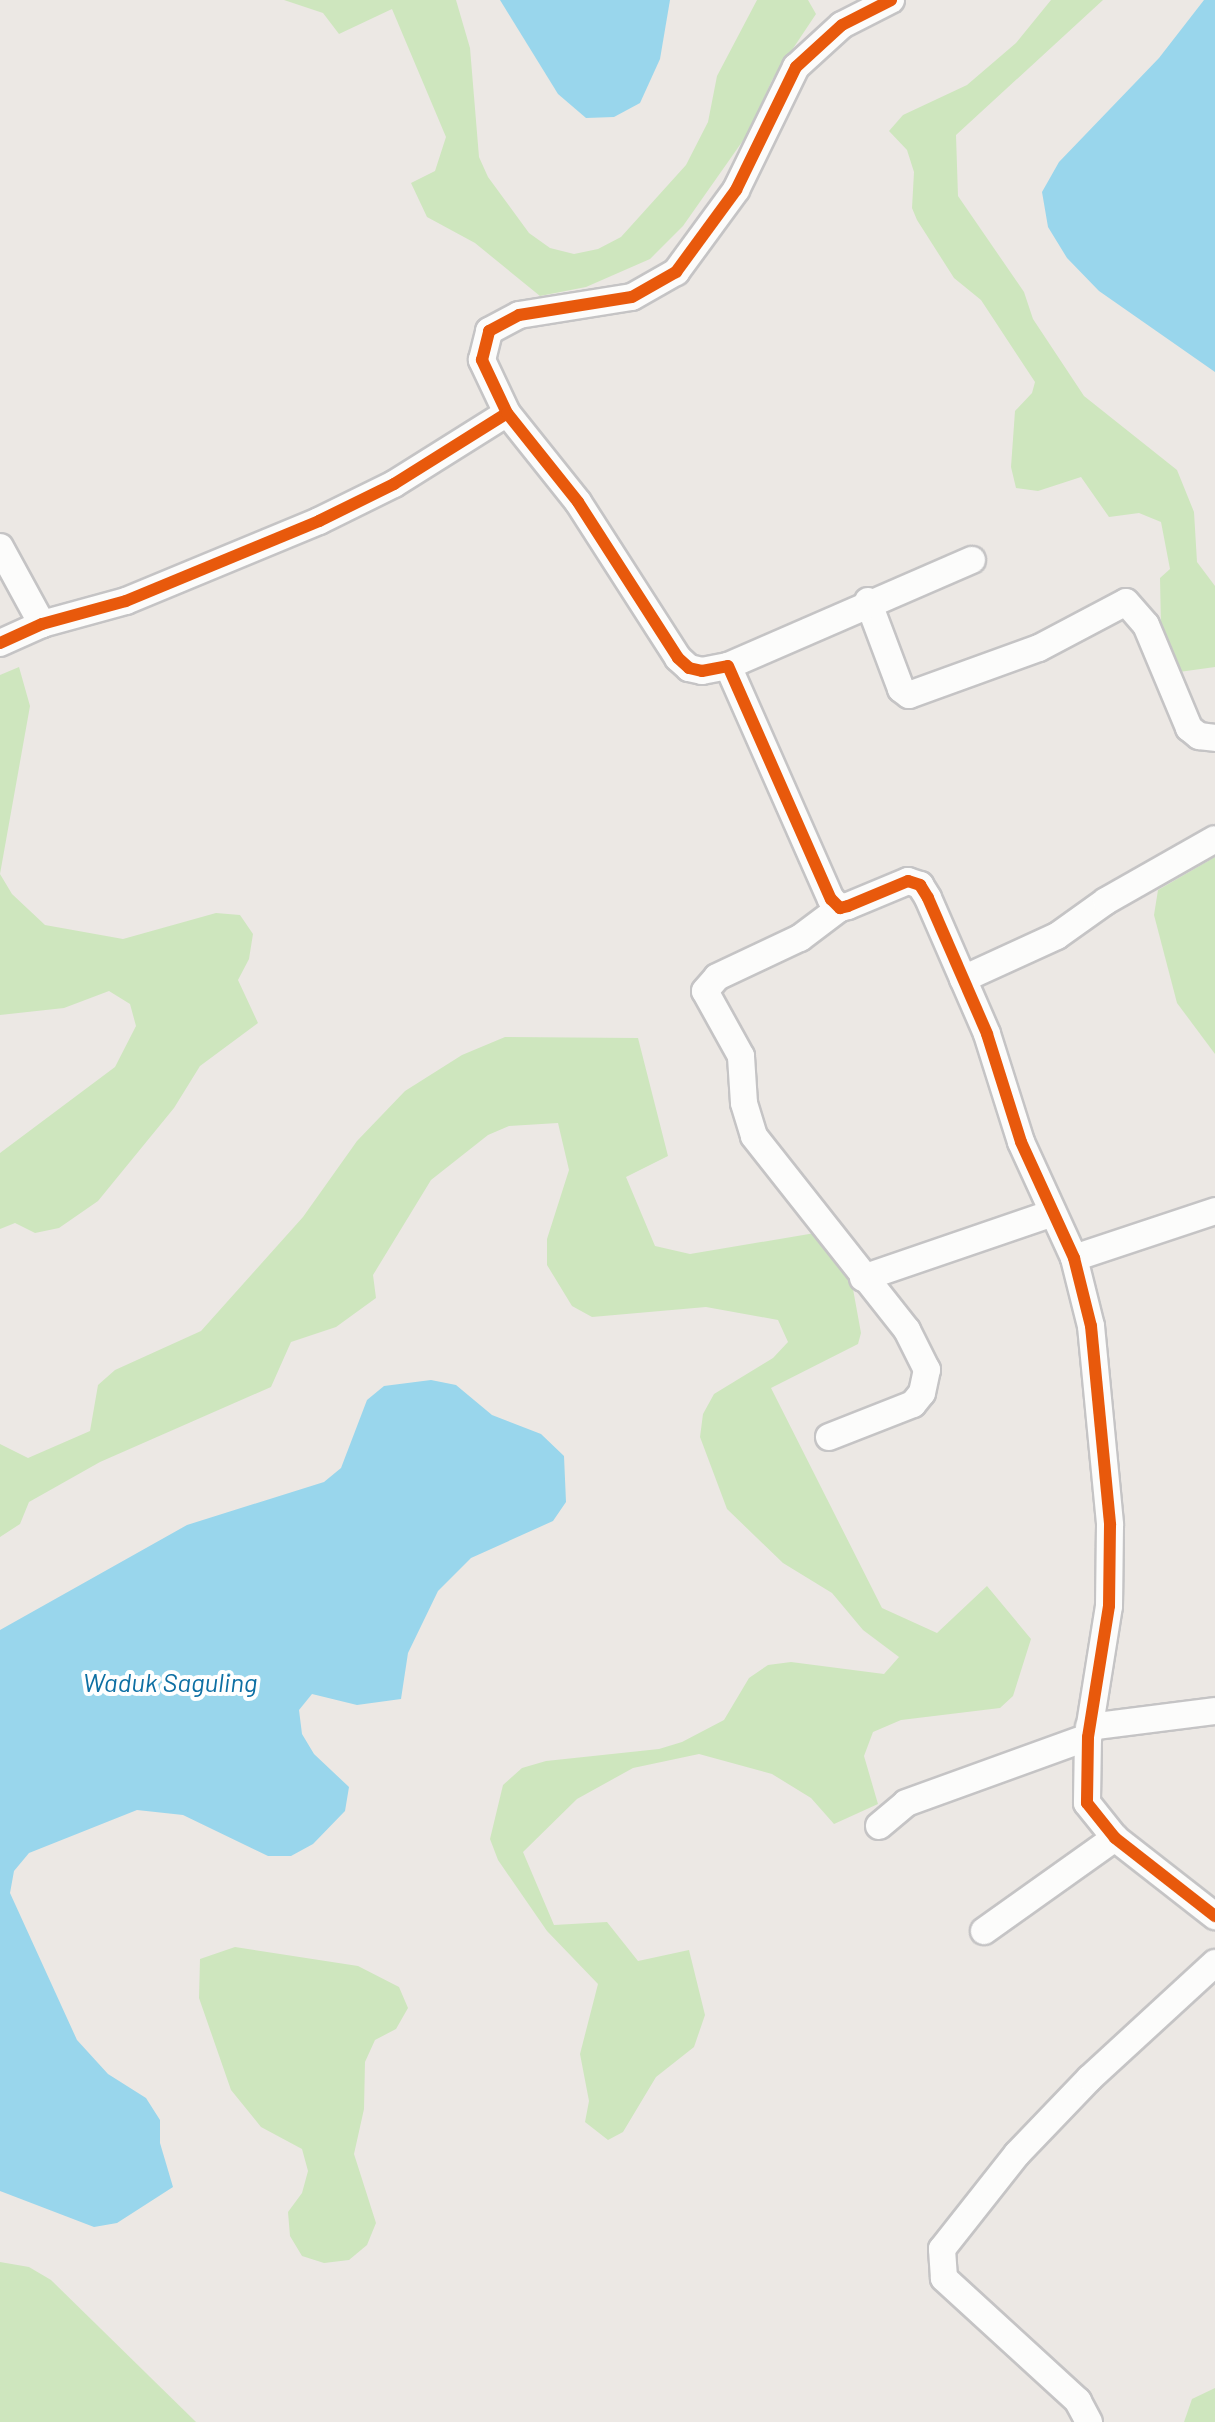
<!DOCTYPE html>
<html>
<head>
<meta charset="utf-8">
<style>
  body { margin:0 }
  #map { position:relative; width:1215px; height:2422px; overflow:hidden; background:#ece8e4; font-family:Barlow,sans-serif }
  div>[style] { position:absolute }
  .green>* { inset:0; background:#cee6be }
  .water>* { inset:0; background:#99d6ec }
  .roads { filter:drop-shadow(2px 0 #c5c4c5) drop-shadow(-2px 0 #c5c4c5) drop-shadow(0 2px #c5c4c5) drop-shadow(0 -2px #c5c4c5) }
  .minor>* { height:26px; margin:-13px; padding:0 13px; transform-origin:13px; border-radius:13px; background:#fcfcfb }
  .cycleway>* { height:12px; margin:-6px; padding:0 6px; transform-origin:6px; border-radius:6px; background:#e8590c }
  span { translate:-50% -50%; white-space:nowrap; text-align:center; line-height:1.15; -webkit-text-stroke:8px #fff; paint-order:stroke }
  .water-label { font-size:26px; color:#0d6fa3; font-style:italic }
</style>
</head>
<body>
<div id="map">
  <div class="green">
    <i style="clip-path:polygon(284px 0,456px 0,470px 48px,479px 157px,488px 177px,529px 233px,550px 248px,574px 254px,598px 249px,621px 237px,686px 165px,708px 122px,717px 76px,757px 0,808px 0,816px 14px,772px 80px,749px 132px,683px 226px,650px 259px,586px 287px,540px 296px,475px 243px,427px 217px,411px 183px,435px 171px,446px 137px,392px 9px,339px 34px,323px 13px)"></i>
    <i style="clip-path:polygon(1051px 0,1103px 0,956px 135px,958px 196px,1024px 292px,1033px 319px,1084px 396px,1177px 470px,1194px 512px,1197px 562px,1215px 586px,1215px 667px,1179px 672px,1161px 627px,1160px 578px,1170px 569px,1161px 522px,1139px 513px,1109px 517px,1081px 477px,1038px 491px,1016px 488px,1011px 467px,1015px 411px,1032px 393px,1035px 382px,981px 300px,954px 278px,917px 220px,912px 208px,914px 172px,907px 150px,889px 131px,903px 115px,967px 85px,1016px 43px)"></i>
    <i style="clip-path:polygon(19px 667px,30px 706px,0 874px,12px 894px,45px 925px,123px 939px,216px 913px,240px 915px,253px 934px,249px 959px,238px 980px,258px 1023px,200px 1066px,174px 1108px,98px 1201px,59px 1228px,35px 1233px,15px 1223px,0 1229px,0 1153px,115px 1067px,136px 1026px,130px 1004px,109px 991px,64px 1008px,0 1015px,0 675px)"></i>
    <i style="clip-path:polygon(1215px 857px,1215px 1054px,1177px 1003px,1154px 915px,1158px 890px)"></i>
    <i style="clip-path:polygon(505px 1037px,638px 1038px,668px 1156px,626px 1177px,655px 1246px,690px 1254px,815px 1233px,851px 1278px,861px 1333px,858px 1344px,771px 1388px,882px 1608px,937px 1633px,987px 1586px,1031px 1639px,1013px 1696px,1000px 1708px,901px 1720px,873px 1732px,864px 1756px,878px 1804px,834px 1824px,811px 1798px,772px 1774px,699px 1754px,633px 1768px,577px 1799px,523px 1852px,554px 1925px,607px 1922px,638px 1961px,689px 1950px,705px 2015px,694px 2047px,656px 2077px,623px 2132px,608px 2140px,585px 2122px,589px 2101px,580px 2054px,598px 1984px,547px 1931px,498px 1860px,490px 1839px,503px 1785px,522px 1768px,546px 1761px,659px 1749px,682px 1742px,724px 1720px,749px 1678px,768px 1665px,791px 1662px,884px 1674px,899px 1657px,863px 1630px,832px 1593px,783px 1563px,727px 1509px,700px 1437px,703px 1414px,714px 1394px,773px 1358px,788px 1342px,778px 1320px,706px 1307px,592px 1317px,572px 1306px,547px 1265px,547px 1239px,569px 1170px,558px 1123px,509px 1126px,488px 1135px,431px 1180px,373px 1275px,376px 1298px,336px 1327px,291px 1342px,271px 1387px,100px 1462px,29px 1502px,20px 1524px,0 1537px,0 1444px,28px 1458px,90px 1431px,98px 1385px,115px 1370px,201px 1331px,303px 1217px,357px 1141px,405px 1091px,462px 1055px)"></i>
    <i style="clip-path:polygon(235px 1947px,358px 1966px,399px 1987px,408px 2008px,396px 2029px,375px 2040px,365px 2062px,364px 2109px,354px 2154px,376px 2223px,367px 2245px,349px 2260px,324px 2263px,302px 2256px,290px 2236px,288px 2212px,302px 2193px,308px 2171px,302px 2149px,261px 2127px,231px 2090px,199px 1998px,200px 1959px)"></i>
    <i style="clip-path:polygon(0 2262px,29px 2267px,51px 2280px,196px 2422px,0 2422px)"></i>
    <i style="clip-path:polygon(1215px 2388px,1215px 2422px,1184px 2422px,1192px 2399px)"></i>
  </div>
  <div class="water">
    <i style="clip-path:polygon(500px 0,670px 0,660px 59px,640px 103px,614px 117px,586px 118px,558px 94px)"></i>
    <i style="clip-path:polygon(1204px 0,1215px 0,1215px 372px,1099px 291px,1067px 258px,1048px 227px,1042px 192px,1059px 162px,1159px 58px)"></i>
    <i style="clip-path:polygon(431px 1380px,456px 1385px,492px 1415px,541px 1434px,564px 1456px,566px 1502px,553px 1521px,471px 1558px,438px 1591px,408px 1653px,401px 1699px,357px 1705px,312px 1694px,299px 1710px,302px 1734px,314px 1754px,349px 1787px,345px 1811px,313px 1844px,291px 1856px,268px 1856px,183px 1815px,137px 1810px,29px 1853px,14px 1871px,10px 1893px,77px 2040px,108px 2074px,146px 2098px,160px 2120px,160px 2143px,173px 2187px,117px 2223px,94px 2227px,0 2191px,0 1630px,187px 1525px,324px 1482px,341px 1468px,367px 1400px,384px 1386px)"></i>
  </div>
  <div class="roads">
    <div class="minor">
      <i style="left:507px;top:413px;width:59px;rotate:-115.3deg"></i>
      <i style="left:482px;top:360px;width:30px;rotate:-76deg"></i>
      <i style="left:489px;top:331px;width:34px;rotate:-28deg"></i>
      <i style="left:519px;top:315px;width:114px;rotate:-9.1deg"></i>
      <i style="left:632px;top:297px;width:51px;rotate:-29.6deg"></i>
      <i style="left:676px;top:272px;width:102px;rotate:-53.8deg"></i>
      <i style="left:736px;top:190px;width:137px;rotate:-64deg"></i>
      <i style="left:796px;top:67px;width:62px;rotate:-42.4deg"></i>
      <i style="left:842px;top:25px;width:55px;rotate:-27deg"></i>
      <i style="left:0;top:547px;width:88px;rotate:61.4deg"></i>
      <i style="left:868px;top:601px;width:94px;rotate:69.4deg"></i>
      <i style="left:901px;top:689px;width:10px;rotate:37deg"></i>
      <i style="left:909px;top:695px;width:138px;rotate:-19.9deg"></i>
      <i style="left:1039px;top:648px;width:98px;rotate:-27.9deg"></i>
      <i style="left:1126px;top:602px;width:30px;rotate:49deg"></i>
      <i style="left:1146px;top:625px;width:112px;rotate:67.3deg"></i>
      <i style="left:1189px;top:728px;width:13px;rotate:39deg"></i>
      <i style="left:1199px;top:736px;width:16px;rotate:7deg"></i>
      <i style="left:0;top:643px;width:46px;rotate:-24.3deg"></i>
      <i style="left:42px;top:624px;width:87px;rotate:-15.3deg"></i>
      <i style="left:126px;top:601px;width:209px;rotate:-22.5deg"></i>
      <i style="left:319px;top:521px;width:84px;rotate:-26.3deg"></i>
      <i style="left:394px;top:484px;width:133px;rotate:-32.1deg"></i>
      <i style="left:507px;top:413px;width:114px;rotate:51.4deg"></i>
      <i style="left:578px;top:502px;width:185px;rotate:57.3deg"></i>
      <i style="left:678px;top:658px;width:15px;rotate:42deg"></i>
      <i style="left:689px;top:668px;width:13px;rotate:13deg"></i>
      <i style="left:702px;top:671px;width:26px;rotate:-11deg"></i>
      <i style="left:728px;top:666px;width:255px;rotate:66.2deg"></i>
      <i style="left:831px;top:899px;width:13px;rotate:45deg"></i>
      <i style="left:840px;top:908px;width:8px;rotate:-14deg"></i>
      <i style="left:848px;top:906px;width:65px;rotate:-22.6deg"></i>
      <i style="left:908px;top:881px;width:13px;rotate:18deg"></i>
      <i style="left:920px;top:885px;width:15px;rotate:58deg"></i>
      <i style="left:928px;top:898px;width:148px;rotate:66.5deg"></i>
      <i style="left:987px;top:1034px;width:113px;rotate:72.5deg"></i>
      <i style="left:1021px;top:1142px;width:128px;rotate:65.4deg"></i>
      <i style="left:1074px;top:1258px;width:70px;rotate:76deg"></i>
      <i style="left:1091px;top:1326px;width:200px;rotate:84.5deg"></i>
      <i style="left:1110px;top:1525px;width:81px;rotate:90.7deg"></i>
      <i style="left:1109px;top:1606px;width:133px;rotate:99.1deg"></i>
      <i style="left:1088px;top:1737px;width:66px;rotate:90.9deg"></i>
      <i style="left:1087px;top:1803px;width:45px;rotate:51.3deg"></i>
      <i style="left:1115px;top:1838px;width:127px;rotate:38deg"></i>
      <i style="left:728px;top:666px;width:266px;rotate:-23.5deg"></i>
      <i style="left:963px;top:979px;width:103px;rotate:-24.6deg"></i>
      <i style="left:1057px;top:936px;width:60px;rotate:-35.5deg"></i>
      <i style="left:1106px;top:901px;width:125px;rotate:-29.6deg"></i>
      <i style="left:1074px;top:1258px;width:149px;rotate:-18.4deg"></i>
      <i style="left:863px;top:1278px;width:198px;rotate:-18.9deg"></i>
      <i style="left:829px;top:1437px;width:90px;rotate:-21.4deg"></i>
      <i style="left:913px;top:1404px;width:14px;rotate:-51deg"></i>
      <i style="left:922px;top:1393px;width:24px;rotate:-78deg"></i>
      <i style="left:927px;top:1370px;width:45px;rotate:-116.6deg"></i>
      <i style="left:907px;top:1330px;width:247px;rotate:-128.3deg"></i>
      <i style="left:754px;top:1136px;width:34px;rotate:-107deg"></i>
      <i style="left:744px;top:1103px;width:47px;rotate:-93.7deg"></i>
      <i style="left:741px;top:1056px;width:74px;rotate:-119deg"></i>
      <i style="left:705px;top:991px;width:18px;rotate:-49deg"></i>
      <i style="left:717px;top:977px;width:92px;rotate:-25.2deg"></i>
      <i style="left:800px;top:938px;width:50px;rotate:-36.9deg"></i>
      <i style="left:1089px;top:1727px;width:127px;rotate:-7.2deg"></i>
      <i style="left:879px;top:1826px;width:35px;rotate:-40deg"></i>
      <i style="left:906px;top:1803px;width:194px;rotate:-19.9deg"></i>
      <i style="left:984px;top:1931px;width:161px;rotate:-35.4deg"></i>
      <i style="left:1089px;top:2422px;width:24px;rotate:-118deg"></i>
      <i style="left:1078px;top:2401px;width:182px;rotate:-137.5deg"></i>
      <i style="left:944px;top:2278px;width:29px;rotate:-94deg"></i>
      <i style="left:942px;top:2249px;width:121px;rotate:-51.7deg"></i>
      <i style="left:1017px;top:2154px;width:105px;rotate:-46.2deg"></i>
      <i style="left:1090px;top:2078px;width:170px;rotate:-42.6deg"></i>
    </div>
  </div>
  <div class="cycleway">
    <i style="left:507px;top:413px;width:59px;rotate:-115.3deg"></i>
    <i style="left:482px;top:360px;width:30px;rotate:-76deg"></i>
    <i style="left:489px;top:331px;width:34px;rotate:-28deg"></i>
    <i style="left:519px;top:315px;width:114px;rotate:-9.1deg"></i>
    <i style="left:632px;top:297px;width:51px;rotate:-29.6deg"></i>
    <i style="left:676px;top:272px;width:102px;rotate:-53.8deg"></i>
    <i style="left:736px;top:190px;width:137px;rotate:-64deg"></i>
    <i style="left:796px;top:67px;width:62px;rotate:-42.4deg"></i>
    <i style="left:842px;top:25px;width:55px;rotate:-27deg"></i>
    <i style="left:0;top:643px;width:46px;rotate:-24.3deg"></i>
    <i style="left:42px;top:624px;width:87px;rotate:-15.3deg"></i>
    <i style="left:126px;top:601px;width:209px;rotate:-22.5deg"></i>
    <i style="left:319px;top:521px;width:84px;rotate:-26.3deg"></i>
    <i style="left:394px;top:484px;width:133px;rotate:-32.1deg"></i>
    <i style="left:507px;top:413px;width:114px;rotate:51.4deg"></i>
    <i style="left:578px;top:502px;width:185px;rotate:57.3deg"></i>
    <i style="left:678px;top:658px;width:15px;rotate:42deg"></i>
    <i style="left:689px;top:668px;width:13px;rotate:13deg"></i>
    <i style="left:702px;top:671px;width:26px;rotate:-11deg"></i>
    <i style="left:728px;top:666px;width:255px;rotate:66.2deg"></i>
    <i style="left:831px;top:899px;width:13px;rotate:45deg"></i>
    <i style="left:840px;top:908px;width:8px;rotate:-14deg"></i>
    <i style="left:848px;top:906px;width:65px;rotate:-22.6deg"></i>
    <i style="left:908px;top:881px;width:13px;rotate:18deg"></i>
    <i style="left:920px;top:885px;width:15px;rotate:58deg"></i>
    <i style="left:928px;top:898px;width:148px;rotate:66.5deg"></i>
    <i style="left:987px;top:1034px;width:113px;rotate:72.5deg"></i>
    <i style="left:1021px;top:1142px;width:128px;rotate:65.4deg"></i>
    <i style="left:1074px;top:1258px;width:70px;rotate:76deg"></i>
    <i style="left:1091px;top:1326px;width:200px;rotate:84.5deg"></i>
    <i style="left:1110px;top:1525px;width:81px;rotate:90.7deg"></i>
    <i style="left:1109px;top:1606px;width:133px;rotate:99.1deg"></i>
    <i style="left:1088px;top:1737px;width:66px;rotate:90.9deg"></i>
    <i style="left:1087px;top:1803px;width:45px;rotate:51.3deg"></i>
    <i style="left:1115px;top:1838px;width:127px;rotate:38deg"></i>
  </div>
  <div class="water-label">
    <span style="left:170px;top:1682px">Waduk Saguling</span>
  </div>
</div>
</body>
</html>
